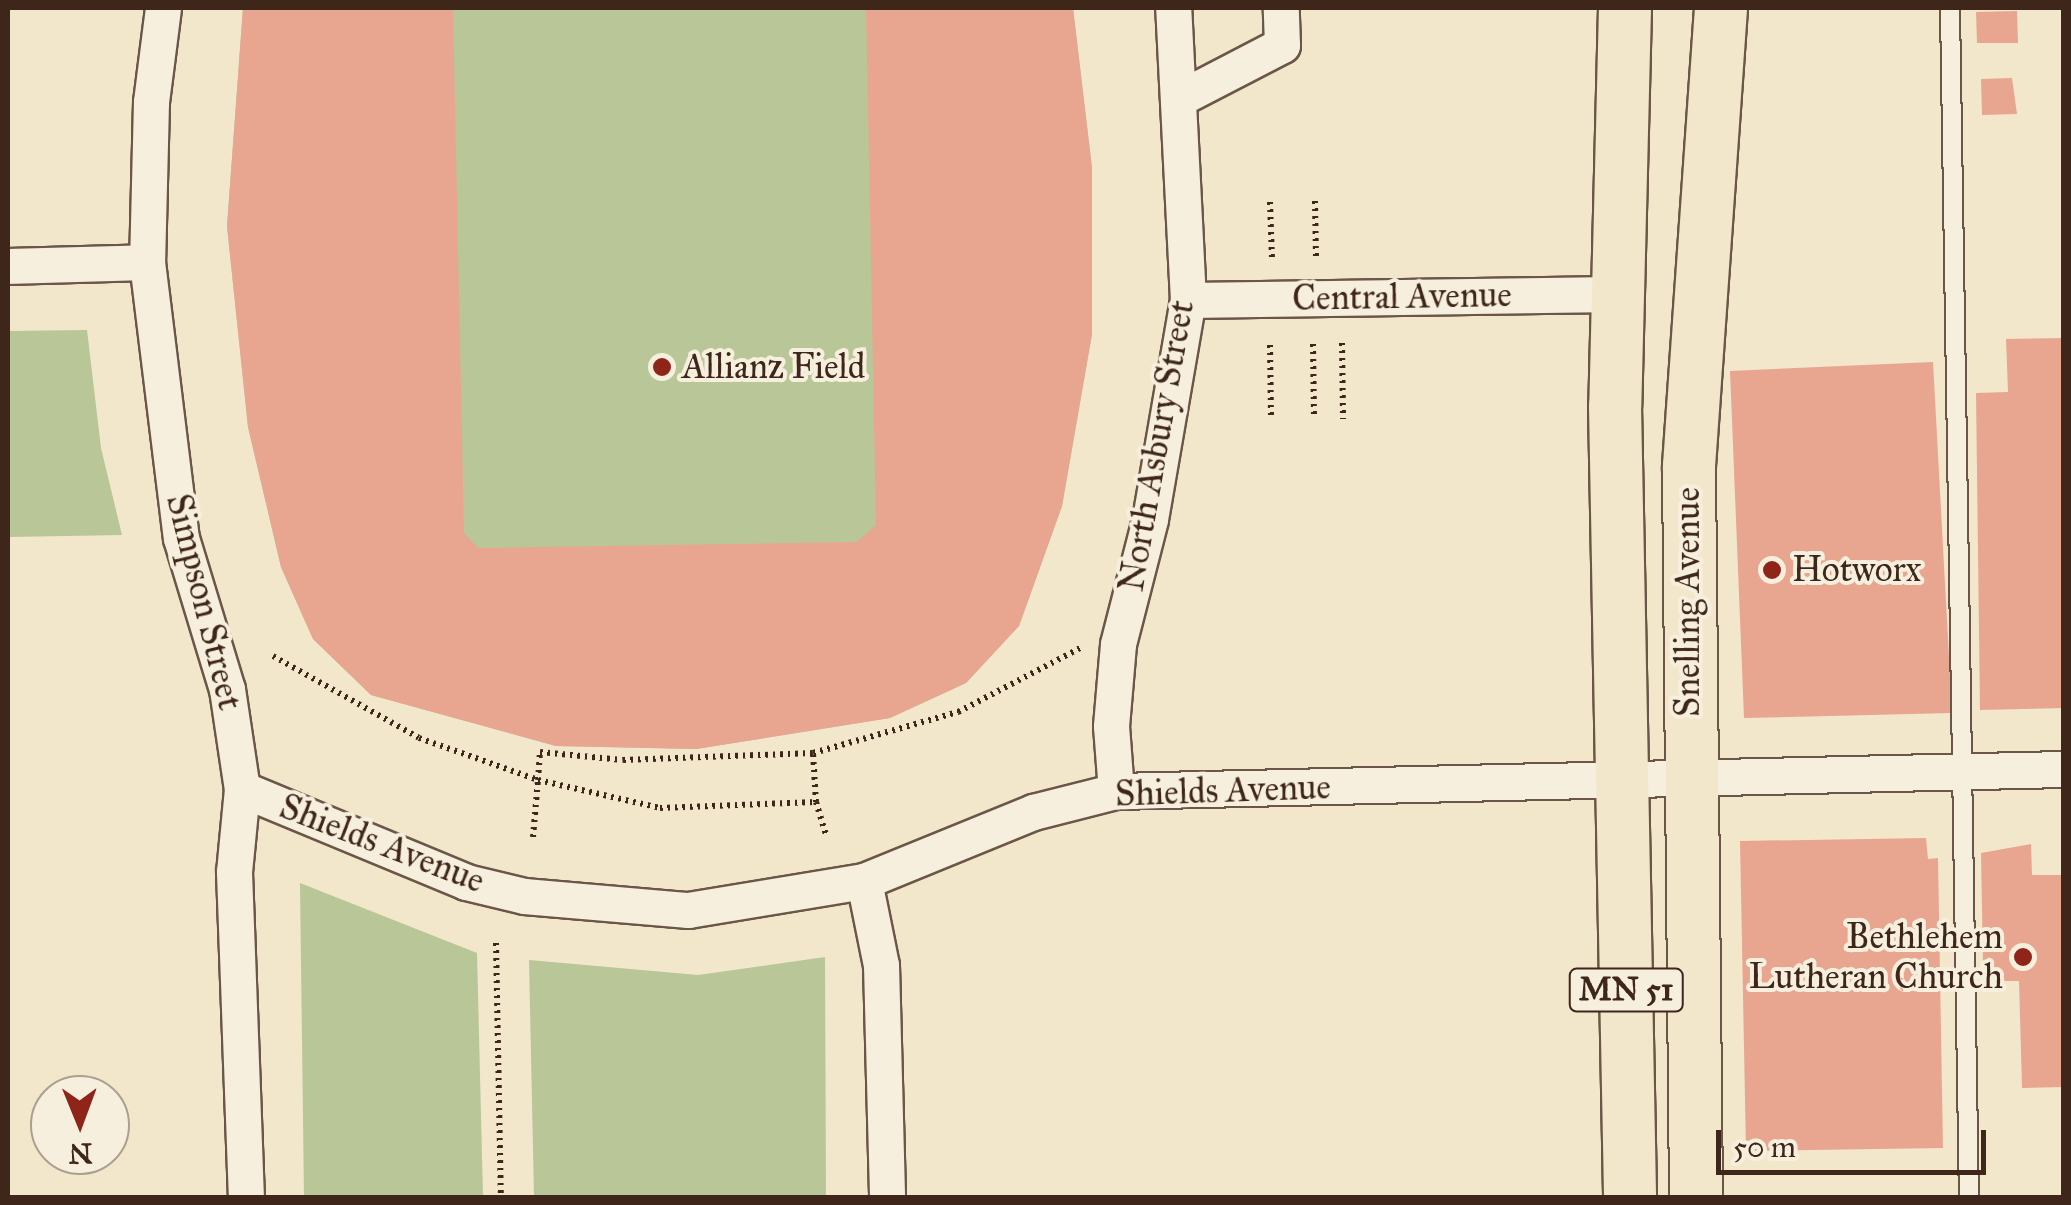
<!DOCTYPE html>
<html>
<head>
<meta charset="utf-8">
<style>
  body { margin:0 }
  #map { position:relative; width:2071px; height:1205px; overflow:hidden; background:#f2e7ca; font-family:"IM FELL Great Primer",serif }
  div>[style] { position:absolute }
  .green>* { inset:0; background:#b8c698 }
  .building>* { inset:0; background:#e8a691 }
  .path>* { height:6px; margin-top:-3px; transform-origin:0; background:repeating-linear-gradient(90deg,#3e261b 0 2.5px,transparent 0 7.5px) }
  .roads { filter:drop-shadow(2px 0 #6b5647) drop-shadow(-2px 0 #6b5647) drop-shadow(0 2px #6b5647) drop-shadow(0 -2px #6b5647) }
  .lane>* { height:18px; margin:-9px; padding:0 9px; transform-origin:9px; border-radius:9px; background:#f7efdd }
  .street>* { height:35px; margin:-17.5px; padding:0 17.5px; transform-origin:17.5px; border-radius:17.5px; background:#f7efdd }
  .primary>* { height:52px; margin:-26px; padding:0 26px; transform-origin:26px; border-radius:26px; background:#f2e7ca }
  .dots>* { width:28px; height:28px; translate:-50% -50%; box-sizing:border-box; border:5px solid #f7efdd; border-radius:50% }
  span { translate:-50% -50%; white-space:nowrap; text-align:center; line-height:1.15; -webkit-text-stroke:8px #f7efdd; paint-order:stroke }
  .shield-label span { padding:2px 8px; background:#f7efdd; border:2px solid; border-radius:8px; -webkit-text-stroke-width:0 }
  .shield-label { font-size:32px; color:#3e261b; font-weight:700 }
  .street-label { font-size:35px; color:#3e261b }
  .poi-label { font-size:35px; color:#3e261b }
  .left { translate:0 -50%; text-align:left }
  .right { translate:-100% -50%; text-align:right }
  .frame { position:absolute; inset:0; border:10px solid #3e261b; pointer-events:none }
  .north { position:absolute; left:30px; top:1075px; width:100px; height:100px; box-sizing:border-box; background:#f7efdd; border:2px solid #ad9f8f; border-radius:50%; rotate:179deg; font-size:28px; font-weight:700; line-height:40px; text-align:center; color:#3e261b }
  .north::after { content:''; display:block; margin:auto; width:35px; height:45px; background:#8f2418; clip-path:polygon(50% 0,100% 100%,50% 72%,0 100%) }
  .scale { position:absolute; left:1716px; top:1130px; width:270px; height:45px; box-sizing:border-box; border:5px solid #3e261b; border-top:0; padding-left:12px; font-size:30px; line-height:35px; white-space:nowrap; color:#3e261b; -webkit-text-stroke:8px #f7efdd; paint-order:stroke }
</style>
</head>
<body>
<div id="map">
  <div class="green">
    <i style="clip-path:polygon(243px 8px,1073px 8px,1092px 168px,1092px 334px,1062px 506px,1019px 626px,966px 683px,890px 718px,696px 749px,556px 746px,371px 695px,313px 639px,281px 567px,248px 427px,227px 226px)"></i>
    <i style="clip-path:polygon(87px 330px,101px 448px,122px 535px,8px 537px,8px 331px)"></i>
    <i style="clip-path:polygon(300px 883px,477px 953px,483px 1197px,304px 1197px)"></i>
    <i style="clip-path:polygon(825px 957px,826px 1197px,534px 1197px,529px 960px,698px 975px)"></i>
  </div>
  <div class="building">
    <i style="clip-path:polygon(243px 8px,453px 8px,464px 533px,478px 548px,857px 542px,876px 525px,866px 8px,1073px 8px,1092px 168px,1092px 334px,1062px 506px,1019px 626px,966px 683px,890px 718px,696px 749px,556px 746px,371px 695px,313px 639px,281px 567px,248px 427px,227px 226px)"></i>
    <i style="clip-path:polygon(2017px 11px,2018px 43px,1977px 43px,1976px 12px)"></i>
    <i style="clip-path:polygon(2012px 78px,2017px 114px,1982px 115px,1981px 79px)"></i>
    <i style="clip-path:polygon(2064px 338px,2064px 708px,1980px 710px,1976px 393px,2008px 392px,2006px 339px)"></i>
    <i style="clip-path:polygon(1933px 362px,1952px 713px,1744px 718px,1730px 371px)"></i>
    <i style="clip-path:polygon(1926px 838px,1928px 859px,1938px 858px,1943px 1148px,1746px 1151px,1740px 841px)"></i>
    <i style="clip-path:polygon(2031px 844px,2032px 875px,2064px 875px,2064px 1087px,2022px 1088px,2019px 981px,1991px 981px,1991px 966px,1983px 966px,1981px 853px)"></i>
  </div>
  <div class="path">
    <i style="left:1315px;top:201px;width:56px;rotate:89deg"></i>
    <i style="left:1270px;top:202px;width:57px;rotate:88deg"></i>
    <i style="left:1342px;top:343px;width:76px;rotate:89.2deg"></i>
    <i style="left:1313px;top:344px;width:75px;rotate:89.2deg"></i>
    <i style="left:1270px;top:345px;width:71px;rotate:89.2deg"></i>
    <i style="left:273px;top:656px;width:167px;rotate:29.3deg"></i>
    <i style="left:419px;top:738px;width:126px;rotate:19.4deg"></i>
    <i style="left:538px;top:780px;width:28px;rotate:-86deg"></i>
    <i style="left:540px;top:752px;width:83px;rotate:5.5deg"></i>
    <i style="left:623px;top:760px;width:190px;rotate:-2.1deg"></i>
    <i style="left:816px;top:802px;width:49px;rotate:-93.5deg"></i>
    <i style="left:813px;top:753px;width:151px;rotate:-15.8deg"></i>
    <i style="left:958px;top:712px;width:142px;rotate:-27.6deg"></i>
    <i style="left:533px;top:837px;width:57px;rotate:-85deg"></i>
    <i style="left:538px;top:780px;width:125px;rotate:12.9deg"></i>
    <i style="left:660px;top:808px;width:156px;rotate:-2.2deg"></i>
    <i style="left:816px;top:802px;width:37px;rotate:73deg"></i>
    <i style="left:496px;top:943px;width:255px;rotate:88.9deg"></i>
  </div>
  <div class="roads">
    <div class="lane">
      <i style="left:1950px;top:8px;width:1190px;rotate:89.09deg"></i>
    </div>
    <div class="street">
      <i style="left:163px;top:8px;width:95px;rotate:97.3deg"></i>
      <i style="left:151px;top:102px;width:160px;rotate:91.4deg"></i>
      <i style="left:147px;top:262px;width:278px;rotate:83deg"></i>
      <i style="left:181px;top:538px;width:158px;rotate:73.1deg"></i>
      <i style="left:227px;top:689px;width:101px;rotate:81.5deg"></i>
      <i style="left:242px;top:789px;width:83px;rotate:95.5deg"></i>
      <i style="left:234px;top:872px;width:326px;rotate:87.9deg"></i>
      <i style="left:1178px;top:99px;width:117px;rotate:-27.4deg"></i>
      <i style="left:1282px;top:45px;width:37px;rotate:-92deg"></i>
      <i style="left:8px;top:266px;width:139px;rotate:-1.6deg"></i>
      <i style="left:1188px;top:300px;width:427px;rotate:-0.8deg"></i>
      <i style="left:242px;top:789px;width:243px;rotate:22.5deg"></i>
      <i style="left:466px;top:882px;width:60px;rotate:13.6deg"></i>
      <i style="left:524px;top:896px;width:165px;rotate:4.9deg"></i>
      <i style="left:688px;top:910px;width:178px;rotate:-9.4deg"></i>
      <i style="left:864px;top:881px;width:183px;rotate:-22.2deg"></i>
      <i style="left:1033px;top:812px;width:86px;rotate:-14.2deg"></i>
      <i style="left:1116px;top:791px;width:948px;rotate:-1.33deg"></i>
      <i style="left:1116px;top:791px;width:65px;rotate:-94.4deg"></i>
      <i style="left:1111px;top:726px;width:82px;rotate:-85.1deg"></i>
      <i style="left:1118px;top:644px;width:129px;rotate:-75.6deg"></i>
      <i style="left:1150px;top:519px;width:222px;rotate:-80.2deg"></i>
      <i style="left:1188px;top:300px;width:292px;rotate:-92.9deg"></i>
      <i style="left:864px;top:881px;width:86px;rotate:78.6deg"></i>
      <i style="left:881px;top:965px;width:233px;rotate:88.5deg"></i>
    </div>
    <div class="primary">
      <i style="left:1625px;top:8px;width:398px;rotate:91.4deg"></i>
      <i style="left:1615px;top:406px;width:792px;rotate:88.91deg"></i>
      <i style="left:1696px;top:1198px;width:732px;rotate:-90.55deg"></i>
      <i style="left:1689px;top:466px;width:459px;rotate:-86deg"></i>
    </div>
  </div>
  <div class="dots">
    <i style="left:662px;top:367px;background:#8f2418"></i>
    <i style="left:1772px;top:570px;background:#8f2418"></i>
    <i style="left:2023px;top:957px;background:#8f2418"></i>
  </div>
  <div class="shield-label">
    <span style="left:1626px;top:990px">MN 51</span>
  </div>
  <div class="street-label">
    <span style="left:1402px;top:297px;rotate:-1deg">Central Avenue</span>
    <span style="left:1157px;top:446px;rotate:-80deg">North Asbury Street</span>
    <span style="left:204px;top:602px;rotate:76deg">Simpson Street</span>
    <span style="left:1688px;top:602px;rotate:-90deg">Snelling Avenue</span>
    <span style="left:1223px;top:791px;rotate:-2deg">Shields Avenue</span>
    <span style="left:382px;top:844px;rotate:21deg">Shields Avenue</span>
  </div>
  <div class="poi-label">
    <span class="left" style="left:682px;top:367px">Allianz Field</span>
    <span class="left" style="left:1792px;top:570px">Hotworx</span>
    <span class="right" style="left:2003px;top:957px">Bethlehem<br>Lutheran Church</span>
  </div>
  <div class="frame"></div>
  <div class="north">N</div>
  <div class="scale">50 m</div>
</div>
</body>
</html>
